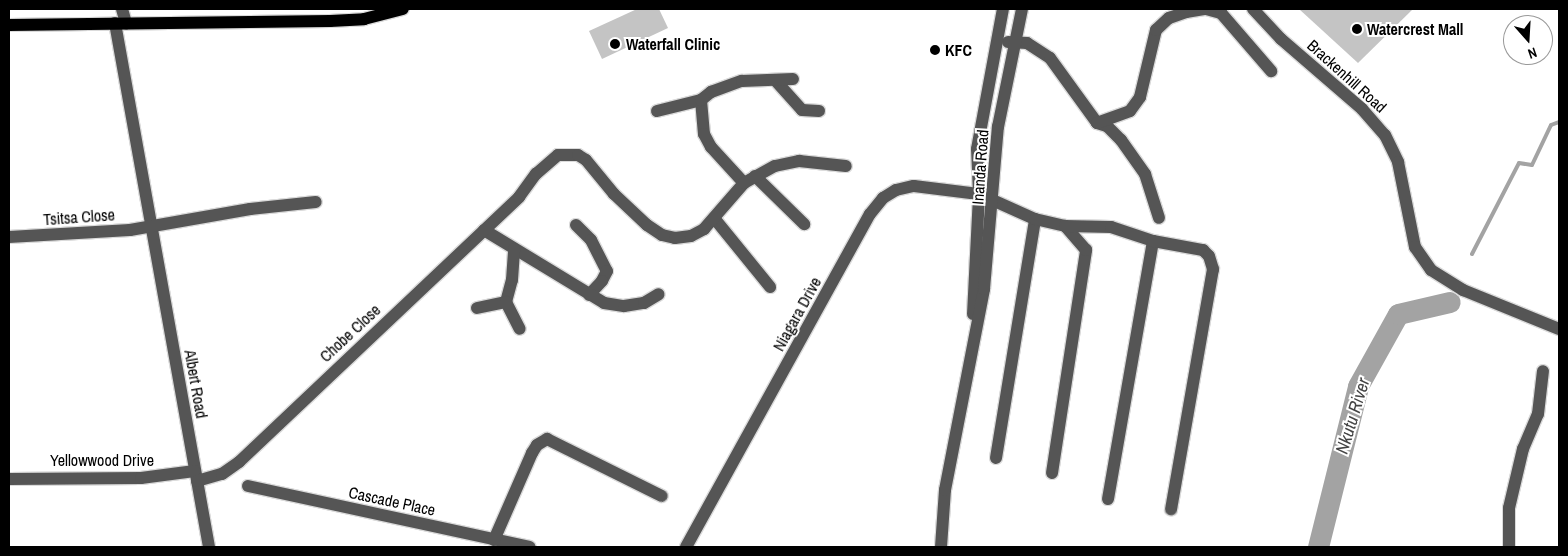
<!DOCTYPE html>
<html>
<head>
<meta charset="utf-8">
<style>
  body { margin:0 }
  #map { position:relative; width:1568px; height:556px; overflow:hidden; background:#fff; font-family:"Archivo Narrow",sans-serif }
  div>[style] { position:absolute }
  .stream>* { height:4px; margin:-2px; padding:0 2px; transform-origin:2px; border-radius:2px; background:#a3a3a3 }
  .river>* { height:21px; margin:-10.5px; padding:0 10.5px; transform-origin:10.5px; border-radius:10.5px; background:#a3a3a3 }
  .building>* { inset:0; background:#c4c4c4 }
  .roads { filter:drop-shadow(1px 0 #dbdbdb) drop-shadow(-1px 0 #dbdbdb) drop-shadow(0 1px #dbdbdb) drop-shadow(0 -1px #dbdbdb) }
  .minor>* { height:12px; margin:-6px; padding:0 6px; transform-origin:6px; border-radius:6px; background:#555 }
  .major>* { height:12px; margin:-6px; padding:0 6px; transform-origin:6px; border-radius:6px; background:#000 }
  .dots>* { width:14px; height:14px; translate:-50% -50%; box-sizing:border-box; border:2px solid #fff; border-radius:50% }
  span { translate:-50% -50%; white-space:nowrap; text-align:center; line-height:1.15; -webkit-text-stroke:4px #fff; paint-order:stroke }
  .poi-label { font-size:16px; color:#000; font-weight:700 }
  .left { translate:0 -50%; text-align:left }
  .street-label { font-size:16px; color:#000 }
  .water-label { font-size:18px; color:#444; font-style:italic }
  .frame { position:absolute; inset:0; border:10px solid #000; pointer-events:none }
  .north { position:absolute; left:1503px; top:15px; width:50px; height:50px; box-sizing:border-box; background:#fff; border:1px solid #999; border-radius:50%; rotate:161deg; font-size:14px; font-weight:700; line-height:20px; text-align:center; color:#000 }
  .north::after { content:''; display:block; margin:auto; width:18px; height:22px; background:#000; clip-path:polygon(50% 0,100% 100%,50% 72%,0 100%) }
</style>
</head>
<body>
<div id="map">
  <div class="stream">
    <i style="left:1472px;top:254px;width:102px;rotate:-62.7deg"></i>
    <i style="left:1519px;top:163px;width:13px;rotate:9deg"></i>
    <i style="left:1532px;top:165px;width:44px;rotate:-64.6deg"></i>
    <i style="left:1551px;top:125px;width:9px;rotate:-21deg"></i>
  </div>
  <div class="river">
    <i style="left:1318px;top:547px;width:166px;rotate:-76deg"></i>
    <i style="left:1358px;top:386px;width:82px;rotate:-60.9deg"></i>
    <i style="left:1398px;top:314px;width:53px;rotate:-13deg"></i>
  </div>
  <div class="building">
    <i style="clip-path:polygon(637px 9px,659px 9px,668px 28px,602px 59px,589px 31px)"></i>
    <i style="clip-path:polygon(1299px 9px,1413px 9px,1358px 63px)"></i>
  </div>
  <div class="roads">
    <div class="minor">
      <i style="left:122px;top:9px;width:15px;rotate:74deg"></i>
      <i style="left:1253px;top:9px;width:41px;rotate:47deg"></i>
      <i style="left:1281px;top:39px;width:107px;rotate:40.8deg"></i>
      <i style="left:1362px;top:109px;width:35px;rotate:49deg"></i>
      <i style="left:1385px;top:135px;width:30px;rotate:64deg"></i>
      <i style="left:1398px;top:162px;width:87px;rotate:78.7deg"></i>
      <i style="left:1415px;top:247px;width:28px;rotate:55deg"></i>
      <i style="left:1431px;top:270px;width:38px;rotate:32deg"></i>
      <i style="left:1463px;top:290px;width:104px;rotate:22.1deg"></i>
      <i style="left:115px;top:23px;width:532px;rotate:79.83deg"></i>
      <i style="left:1008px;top:42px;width:19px;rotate:3deg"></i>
      <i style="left:1027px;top:43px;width:27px;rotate:33deg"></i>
      <i style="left:1050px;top:58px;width:80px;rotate:54.1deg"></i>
      <i style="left:1097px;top:123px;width:10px;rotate:17deg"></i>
      <i style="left:1107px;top:126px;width:20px;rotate:45deg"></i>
      <i style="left:1121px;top:140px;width:42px;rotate:54.8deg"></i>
      <i style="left:1145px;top:174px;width:46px;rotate:72.3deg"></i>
      <i style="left:775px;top:80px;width:40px;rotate:48deg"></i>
      <i style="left:802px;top:110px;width:17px;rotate:3deg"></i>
      <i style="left:701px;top:100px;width:34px;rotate:85deg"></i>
      <i style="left:704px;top:134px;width:15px;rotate:62deg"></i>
      <i style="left:711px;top:147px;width:49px;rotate:47.5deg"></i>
      <i style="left:657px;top:111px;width:45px;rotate:-14deg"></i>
      <i style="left:701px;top:100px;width:13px;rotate:-39deg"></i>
      <i style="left:711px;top:92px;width:33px;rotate:-20deg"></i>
      <i style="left:742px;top:81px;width:51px;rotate:-2.2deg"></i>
      <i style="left:1097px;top:123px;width:35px;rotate:-20deg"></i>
      <i style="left:1130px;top:111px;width:17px;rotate:-54deg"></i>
      <i style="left:1140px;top:97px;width:69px;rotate:-76.6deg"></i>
      <i style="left:1156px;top:30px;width:18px;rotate:-43deg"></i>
      <i style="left:1169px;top:18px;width:18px;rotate:-19deg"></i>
      <i style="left:1186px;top:12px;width:20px;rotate:-9deg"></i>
      <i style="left:1206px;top:9px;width:16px;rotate:15deg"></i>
      <i style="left:1221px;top:13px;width:77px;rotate:49.2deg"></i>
      <i style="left:755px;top:176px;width:69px;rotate:44.4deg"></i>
      <i style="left:714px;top:218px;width:89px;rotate:50.9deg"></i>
      <i style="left:576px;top:225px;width:21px;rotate:45deg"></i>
      <i style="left:591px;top:240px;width:35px;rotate:63deg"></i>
      <i style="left:607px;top:271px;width:11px;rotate:117deg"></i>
      <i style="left:602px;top:281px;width:19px;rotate:133deg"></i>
      <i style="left:484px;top:230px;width:140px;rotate:31.3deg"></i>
      <i style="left:604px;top:303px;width:20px;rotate:9deg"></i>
      <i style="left:624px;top:306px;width:20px;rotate:-9deg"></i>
      <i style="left:644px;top:303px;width:17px;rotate:-31deg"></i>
      <i style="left:9px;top:237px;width:121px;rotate:-3.3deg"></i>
      <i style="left:130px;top:230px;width:122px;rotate:-9.9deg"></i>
      <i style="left:250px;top:209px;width:66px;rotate:-6.1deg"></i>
      <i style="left:506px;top:302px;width:23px;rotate:-75deg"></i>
      <i style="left:512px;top:280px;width:31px;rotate:-86deg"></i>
      <i style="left:477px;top:308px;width:30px;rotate:-12deg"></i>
      <i style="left:506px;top:302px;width:30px;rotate:63deg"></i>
      <i style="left:973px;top:314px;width:120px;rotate:-87.1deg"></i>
      <i style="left:979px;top:194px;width:45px;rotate:-92.5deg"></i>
      <i style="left:977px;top:149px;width:142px;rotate:-79.5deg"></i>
      <i style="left:996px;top:458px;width:242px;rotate:-80.7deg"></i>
      <i style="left:1052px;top:473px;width:226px;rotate:-81.3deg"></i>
      <i style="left:1086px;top:250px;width:32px;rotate:-131deg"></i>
      <i style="left:9px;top:479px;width:132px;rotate:-0.4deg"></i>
      <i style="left:141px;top:478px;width:54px;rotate:-7.4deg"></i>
      <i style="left:197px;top:481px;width:26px;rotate:-16deg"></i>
      <i style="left:222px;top:474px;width:21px;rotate:-35deg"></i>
      <i style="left:239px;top:462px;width:386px;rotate:-43.4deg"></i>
      <i style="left:519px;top:197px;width:29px;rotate:-54deg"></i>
      <i style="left:536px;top:174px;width:29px;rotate:-41deg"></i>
      <i style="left:558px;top:155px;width:20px"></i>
      <i style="left:578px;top:155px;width:9px;rotate:32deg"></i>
      <i style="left:586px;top:160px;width:44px;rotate:50.5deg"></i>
      <i style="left:614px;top:194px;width:45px;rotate:43.2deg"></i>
      <i style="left:647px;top:225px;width:18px;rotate:34deg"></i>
      <i style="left:662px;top:235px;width:13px;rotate:13deg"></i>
      <i style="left:675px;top:238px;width:16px;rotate:-7deg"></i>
      <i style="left:691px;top:236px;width:15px;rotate:-28deg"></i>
      <i style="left:704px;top:229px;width:61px;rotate:-49deg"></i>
      <i style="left:744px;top:183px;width:35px;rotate:-29deg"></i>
      <i style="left:775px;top:166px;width:25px;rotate:-12deg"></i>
      <i style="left:799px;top:161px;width:47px;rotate:6.1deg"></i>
      <i style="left:248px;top:486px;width:288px;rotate:12.2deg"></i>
      <i style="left:1108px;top:499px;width:262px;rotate:-80.1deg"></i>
      <i style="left:494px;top:540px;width:95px;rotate:-66.4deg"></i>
      <i style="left:532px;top:453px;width:9px;rotate:-58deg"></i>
      <i style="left:537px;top:445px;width:12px;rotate:-31deg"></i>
      <i style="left:547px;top:439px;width:128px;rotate:26.4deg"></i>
      <i style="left:686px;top:547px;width:380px;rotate:-61.1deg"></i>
      <i style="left:870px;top:214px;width:21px;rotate:-51deg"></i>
      <i style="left:883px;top:198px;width:15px;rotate:-32deg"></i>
      <i style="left:896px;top:190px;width:18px;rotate:-13deg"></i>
      <i style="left:914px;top:186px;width:65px;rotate:7deg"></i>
      <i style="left:979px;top:194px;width:61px;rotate:24.1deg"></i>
      <i style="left:1035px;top:219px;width:31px;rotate:13deg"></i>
      <i style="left:1065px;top:226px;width:46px;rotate:1.2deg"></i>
      <i style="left:1111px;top:227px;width:44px;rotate:18.4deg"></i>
      <i style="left:1153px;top:241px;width:51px;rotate:10.2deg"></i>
      <i style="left:1203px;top:250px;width:8px;rotate:45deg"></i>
      <i style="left:1209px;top:256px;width:14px;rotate:73deg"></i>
      <i style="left:1213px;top:269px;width:244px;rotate:99.9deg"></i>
      <i style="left:941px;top:547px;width:57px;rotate:-86deg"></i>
      <i style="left:945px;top:490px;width:205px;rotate:-79deg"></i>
      <i style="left:984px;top:289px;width:163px;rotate:-85.1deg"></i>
      <i style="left:998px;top:127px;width:120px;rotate:-78.5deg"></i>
      <i style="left:1509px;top:547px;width:39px;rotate:-90deg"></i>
      <i style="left:1509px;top:508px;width:61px;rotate:-76.7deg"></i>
      <i style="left:1523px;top:449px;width:38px;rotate:-67deg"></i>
      <i style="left:1538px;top:414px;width:43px;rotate:-83.4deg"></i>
    </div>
    <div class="major">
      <i style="left:9px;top:25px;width:321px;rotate:-0.7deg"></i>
      <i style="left:330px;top:21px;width:34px;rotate:-3deg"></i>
      <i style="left:364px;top:19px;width:40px;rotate:-14.4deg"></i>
    </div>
  </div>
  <div class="dots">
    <i style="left:1357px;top:29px;background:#000"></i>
    <i style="left:615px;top:44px;background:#000"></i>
    <i style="left:935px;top:50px;background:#000"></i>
  </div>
  <div class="poi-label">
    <span class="left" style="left:1367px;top:29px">Watercrest Mall</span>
    <span class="left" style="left:626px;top:44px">Waterfall Clinic</span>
    <span class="left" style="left:945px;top:50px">KFC</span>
  </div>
  <div class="street-label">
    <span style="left:1347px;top:76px;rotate:42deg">Brackenhill Road</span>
    <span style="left:980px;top:167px;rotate:-86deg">Inanda Road</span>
    <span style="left:79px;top:217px;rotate:-4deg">Tsitsa Close</span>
    <span style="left:797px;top:314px;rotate:-61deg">Niagara Drive</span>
    <span style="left:350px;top:333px;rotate:-43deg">Chobe Close</span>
    <span style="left:196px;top:384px;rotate:80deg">Albert Road</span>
    <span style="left:102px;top:460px">Yellowwood Drive</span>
    <span style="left:392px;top:501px;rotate:12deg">Cascade Place</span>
  </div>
  <div class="water-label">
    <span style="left:1353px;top:416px;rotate:-73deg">Nkutu River</span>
  </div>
  <div class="frame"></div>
  <div class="north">N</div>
</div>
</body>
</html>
